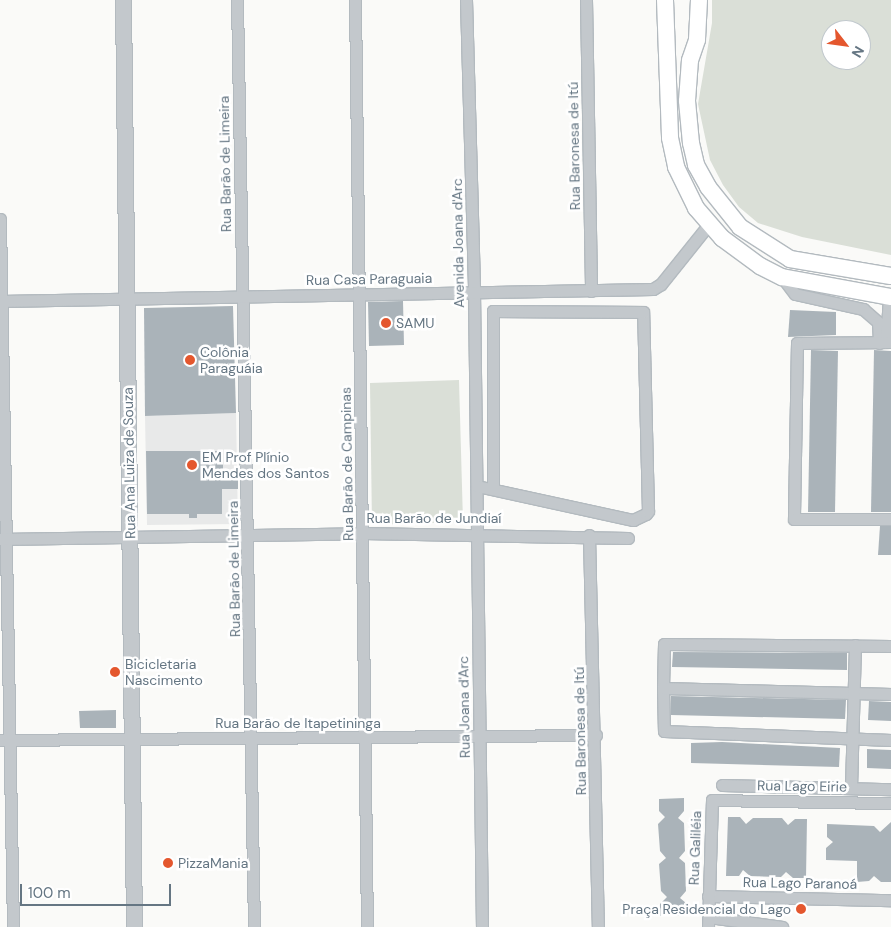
<!DOCTYPE html>
<html>
<head>
<meta charset="utf-8">
<style>
  body { margin:0 }
  #map { position:relative; width:891px; height:927px; overflow:hidden; background:#fafaf8; font-family:"DM Sans",sans-serif }
  div>[style] { position:absolute }
  .built>* { inset:0; background:#e8e9e9 }
  .green>* { inset:0; background:#dadfd7 }
  .building>* { inset:0; background:#aab3b9 }
  .roads { filter:drop-shadow(1px 0 #b3babf) drop-shadow(-1px 0 #b3babf) drop-shadow(0 1px #b3babf) drop-shadow(0 -1px #b3babf) }
  .minor>* { height:11px; margin:-5.5px; padding:0 5.5px; transform-origin:5.5px; border-radius:5.5px; background:#c3c8cc }
  .tertiary>* { height:15px; margin:-7.5px; padding:0 7.5px; transform-origin:7.5px; border-radius:7.5px; background:#c3c8cc }
  .secondary>* { height:16px; margin:-8px; padding:0 8px; transform-origin:8px; border-radius:8px; background:#fff }
  .dots>* { width:14px; height:14px; translate:-50% -50%; box-sizing:border-box; border:2px solid #fff; border-radius:50% }
  span { translate:-50% -50%; white-space:nowrap; text-align:center; line-height:1.15; -webkit-text-stroke:5px #fff; paint-order:stroke }
  .street-label { font-size:14px; color:#657683 }
  .poi-label { font-size:14px; color:#657683 }
  .left { translate:0 -50%; text-align:left }
  .right { translate:-100% -50%; text-align:right }
  .north { position:absolute; left:821px; top:20px; width:50px; height:50px; box-sizing:border-box; background:#fff; border:1px solid #c1c8cd; border-radius:50%; rotate:120deg; font-size:14px; font-weight:700; line-height:20px; text-align:center; color:#657683 }
  .north::after { content:''; display:block; margin:auto; width:18px; height:22px; background:#e4572e; clip-path:polygon(50% 0,100% 100%,50% 72%,0 100%) }
  .scale { position:absolute; left:20px; top:884px; width:151px; height:22px; box-sizing:border-box; border:2px solid #657683; border-top:0; padding-left:6px; font-size:15px; line-height:18px; white-space:nowrap; color:#657683; -webkit-text-stroke:4px #fff; paint-order:stroke }
</style>
</head>
<body>
<div id="map">
  <div class="built">
    <i style="clip-path:polygon(236px 413px,238px 524px,147px 525px,145px 416px)"></i>
  </div>
  <div class="green">
    <i style="clip-path:polygon(evenodd,712px 0,891px 0,891px 255px,802px 237px,758px 223px,739px 207px,723px 185px,710px 160px,698px 104px,712px 23px,712px 0,831px 30px,861px 30px,861px 60px,831px 60px,831px 30px)"></i>
    <i style="clip-path:polygon(459px 380px,463px 522px,372px 525px,370px 383px)"></i>
  </div>
  <div class="building">
    <i style="clip-path:polygon(403px 301px,404px 345px,369px 346px,368px 302px)"></i>
    <i style="clip-path:polygon(233px 306px,236px 413px,145px 416px,144px 308px)"></i>
    <i style="clip-path:polygon(790px 310px,836px 312px,836px 335px,788px 337px)"></i>
    <i style="clip-path:polygon(811px 350px,838px 351px,835px 512px,808px 512px)"></i>
    <i style="clip-path:polygon(874px 350px,891px 351px,891px 512px,871px 512px)"></i>
    <i style="clip-path:polygon(146px 451px,223px 451px,223px 478px,238px 478px,238px 489px,222px 489px,222px 514px,197px 514px,197px 518px,189px 518px,189px 514px,147px 514px)"></i>
    <i style="clip-path:polygon(880px 526px,891px 526px,891px 555px,878px 555px)"></i>
    <i style="clip-path:polygon(673px 652px,847px 653px,847px 670px,672px 667px)"></i>
    <i style="clip-path:polygon(671px 696px,846px 700px,845px 719px,671px 715px)"></i>
    <i style="clip-path:polygon(869px 701px,891px 702px,891px 721px,868px 720px)"></i>
    <i style="clip-path:polygon(116px 710px,116px 728px,80px 728px,79px 711px)"></i>
    <i style="clip-path:polygon(722px 742px,840px 748px,839px 767px,691px 763px,691px 743px)"></i>
    <i style="clip-path:polygon(867px 749px,891px 750px,891px 769px,867px 768px)"></i>
    <i style="clip-path:polygon(684px 798px,684px 811px,678px 818px,684px 823px,685px 851px,679px 858px,685px 863px,686px 891px,680px 898px,686px 903px,686px 915px,660px 916px,660px 904px,667px 897px,661px 891px,659px 864px,666px 858px,660px 851px,658px 824px,665px 817px,659px 811px,659px 799px)"></i>
    <i style="clip-path:polygon(728px 817px,740px 817px,746px 824px,753px 818px,782px 818px,788px 825px,795px 819px,807px 819px,806px 878px,793px 878px,786px 872px,781px 877px,750px 876px,743px 870px,739px 876px,726px 876px)"></i>
    <i style="clip-path:polygon(891px 822px,891px 882px,881px 882px,874px 876px,869px 881px,857px 882px,857px 861px,826px 860px,826px 848px,833px 842px,827px 837px,827px 824px,874px 826px,880px 832px)"></i>
  </div>
  <div class="roads">
    <div class="minor">
      <i style="left:237px;top:0;width:927px;rotate:88.95deg"></i>
      <i style="left:355px;top:0;width:927px;rotate:89.26deg"></i>
      <i style="left:466px;top:0;width:292px;rotate:88.4deg"></i>
      <i style="left:474px;top:292px;width:635px;rotate:89.28deg"></i>
      <i style="left:586px;top:0;width:291px;rotate:89deg"></i>
      <i style="left:0;top:219px;width:708px;rotate:88.95deg"></i>
      <i style="left:782px;top:277px;width:21px;rotate:53deg"></i>
      <i style="left:795px;top:294px;width:70px;rotate:12.4deg"></i>
      <i style="left:863px;top:309px;width:20px;rotate:41deg"></i>
      <i style="left:878px;top:322px;width:21px;rotate:87deg"></i>
      <i style="left:0;top:301px;width:653px;rotate:-1.05deg"></i>
      <i style="left:653px;top:289px;width:9px;rotate:-32deg"></i>
      <i style="left:661px;top:284px;width:77px;rotate:-51.3deg"></i>
      <i style="left:886px;top:342px;width:45px;rotate:-86.2deg"></i>
      <i style="left:891px;top:342px;width:94px;rotate:179.4deg"></i>
      <i style="left:797px;top:343px;width:176px;rotate:91deg"></i>
      <i style="left:794px;top:519px;width:97px"></i>
      <i style="left:477px;top:486px;width:160px;rotate:12.3deg"></i>
      <i style="left:633px;top:520px;width:14px;rotate:-25deg"></i>
      <i style="left:646px;top:514px;width:4px;rotate:-56deg"></i>
      <i style="left:648px;top:511px;width:199px;rotate:-91.4deg"></i>
      <i style="left:643px;top:312px;width:150px;rotate:-179.6deg"></i>
      <i style="left:493px;top:311px;width:178px;rotate:90deg"></i>
      <i style="left:589px;top:535px;width:392px;rotate:88.7deg"></i>
      <i style="left:0;top:539px;width:363px;rotate:-0.9deg"></i>
      <i style="left:363px;top:533px;width:265px;rotate:1.1deg"></i>
      <i style="left:891px;top:646px;width:227px;rotate:-179.5deg"></i>
      <i style="left:664px;top:644px;width:44px;rotate:91.3deg"></i>
      <i style="left:663px;top:688px;width:43px;rotate:88.7deg"></i>
      <i style="left:664px;top:731px;width:227px;rotate:2.3deg"></i>
      <i style="left:663px;top:688px;width:228px;rotate:1.5deg"></i>
      <i style="left:0;top:740px;width:596px;rotate:-0.48deg"></i>
      <i style="left:722px;top:785px;width:169px;rotate:1.4deg"></i>
      <i style="left:851px;top:788px;width:143px;rotate:-88.4deg"></i>
      <i style="left:708px;top:896px;width:183px;rotate:1.3deg"></i>
      <i style="left:709px;top:917px;width:74px;rotate:7.8deg"></i>
      <i style="left:708px;top:927px;width:127px;rotate:-88.2deg"></i>
      <i style="left:712px;top:800px;width:179px;rotate:1deg"></i>
    </div>
    <div class="tertiary">
      <i style="left:123px;top:0;width:927px;rotate:89.32deg"></i>
    </div>
    <div class="secondary">
      <i style="left:665px;top:0;width:138px;rotate:87.9deg"></i>
      <i style="left:670px;top:138px;width:30px;rotate:78deg"></i>
      <i style="left:676px;top:167px;width:46px;rotate:64deg"></i>
      <i style="left:696px;top:208px;width:40px;rotate:49deg"></i>
      <i style="left:722px;top:238px;width:47px;rotate:36.4deg"></i>
      <i style="left:760px;top:266px;width:25px;rotate:27deg"></i>
      <i style="left:782px;top:277px;width:111px;rotate:10.4deg"></i>
      <i style="left:699px;top:0;width:40px;rotate:92.9deg"></i>
      <i style="left:697px;top:40px;width:21px;rotate:109deg"></i>
      <i style="left:690px;top:60px;width:41px;rotate:94.2deg"></i>
      <i style="left:687px;top:101px;width:42px;rotate:84.6deg"></i>
      <i style="left:691px;top:143px;width:23px;rotate:77deg"></i>
      <i style="left:696px;top:165px;width:25px;rotate:61deg"></i>
      <i style="left:708px;top:187px;width:51px;rotate:51.3deg"></i>
      <i style="left:740px;top:227px;width:59px;rotate:32.6deg"></i>
      <i style="left:790px;top:259px;width:102px;rotate:9.6deg"></i>
    </div>
  </div>
  <div class="dots">
    <i style="left:386px;top:323px;background:#e4572e"></i>
    <i style="left:190px;top:360px;background:#e4572e"></i>
    <i style="left:192px;top:465px;background:#e4572e"></i>
    <i style="left:115px;top:672px;background:#e4572e"></i>
    <i style="left:168px;top:863px;background:#e4572e"></i>
    <i style="left:801px;top:909px;background:#e4572e"></i>
  </div>
  <div class="street-label">
    <span style="left:574px;top:146px;rotate:-91deg">Rua Baronesa de Itú</span>
    <span style="left:225px;top:164px;rotate:-91deg">Rua Barão de Limeira</span>
    <span style="left:458px;top:243px;rotate:-91deg">Avenida Joana d'Arc</span>
    <span style="left:369px;top:279px;rotate:-1deg">Rua Casa Paraguaia</span>
    <span style="left:129px;top:463px;rotate:-91deg">Rua Ana Luiza de Souza</span>
    <span style="left:347px;top:464px;rotate:-91deg">Rua Barão de Campinas</span>
    <span style="left:434px;top:518px">Rua Barão de Jundiaí</span>
    <span style="left:234px;top:569px;rotate:-91deg">Rua Barão de Limeira</span>
    <span style="left:464px;top:707px;rotate:-91deg">Rua Joana d'Arc</span>
    <span style="left:298px;top:723px">Rua Barão de Itapetininga</span>
    <span style="left:580px;top:731px;rotate:-91deg">Rua Baronesa de Itú</span>
    <span style="left:802px;top:786px;rotate:1deg">Rua Lago Eirie</span>
    <span style="left:695px;top:848px;rotate:-88deg">Rua Galiléia</span>
    <span style="left:800px;top:883px;rotate:1deg">Rua Lago Paranoá</span>
  </div>
  <div class="poi-label">
    <span class="left" style="left:396px;top:323px">SAMU</span>
    <span class="left" style="left:200px;top:360px">Colônia<br>Paraguáia</span>
    <span class="left" style="left:202px;top:465px">EM Prof Plínio<br>Mendes dos Santos</span>
    <span class="left" style="left:125px;top:672px">Bicicletaria<br>Nascimento</span>
    <span class="left" style="left:178px;top:863px">PizzaMania</span>
    <span class="right" style="left:791px;top:909px">Praça Residencial do Lago</span>
  </div>
  <div class="north">N</div>
  <div class="scale">100 m</div>
</div>
</body>
</html>
